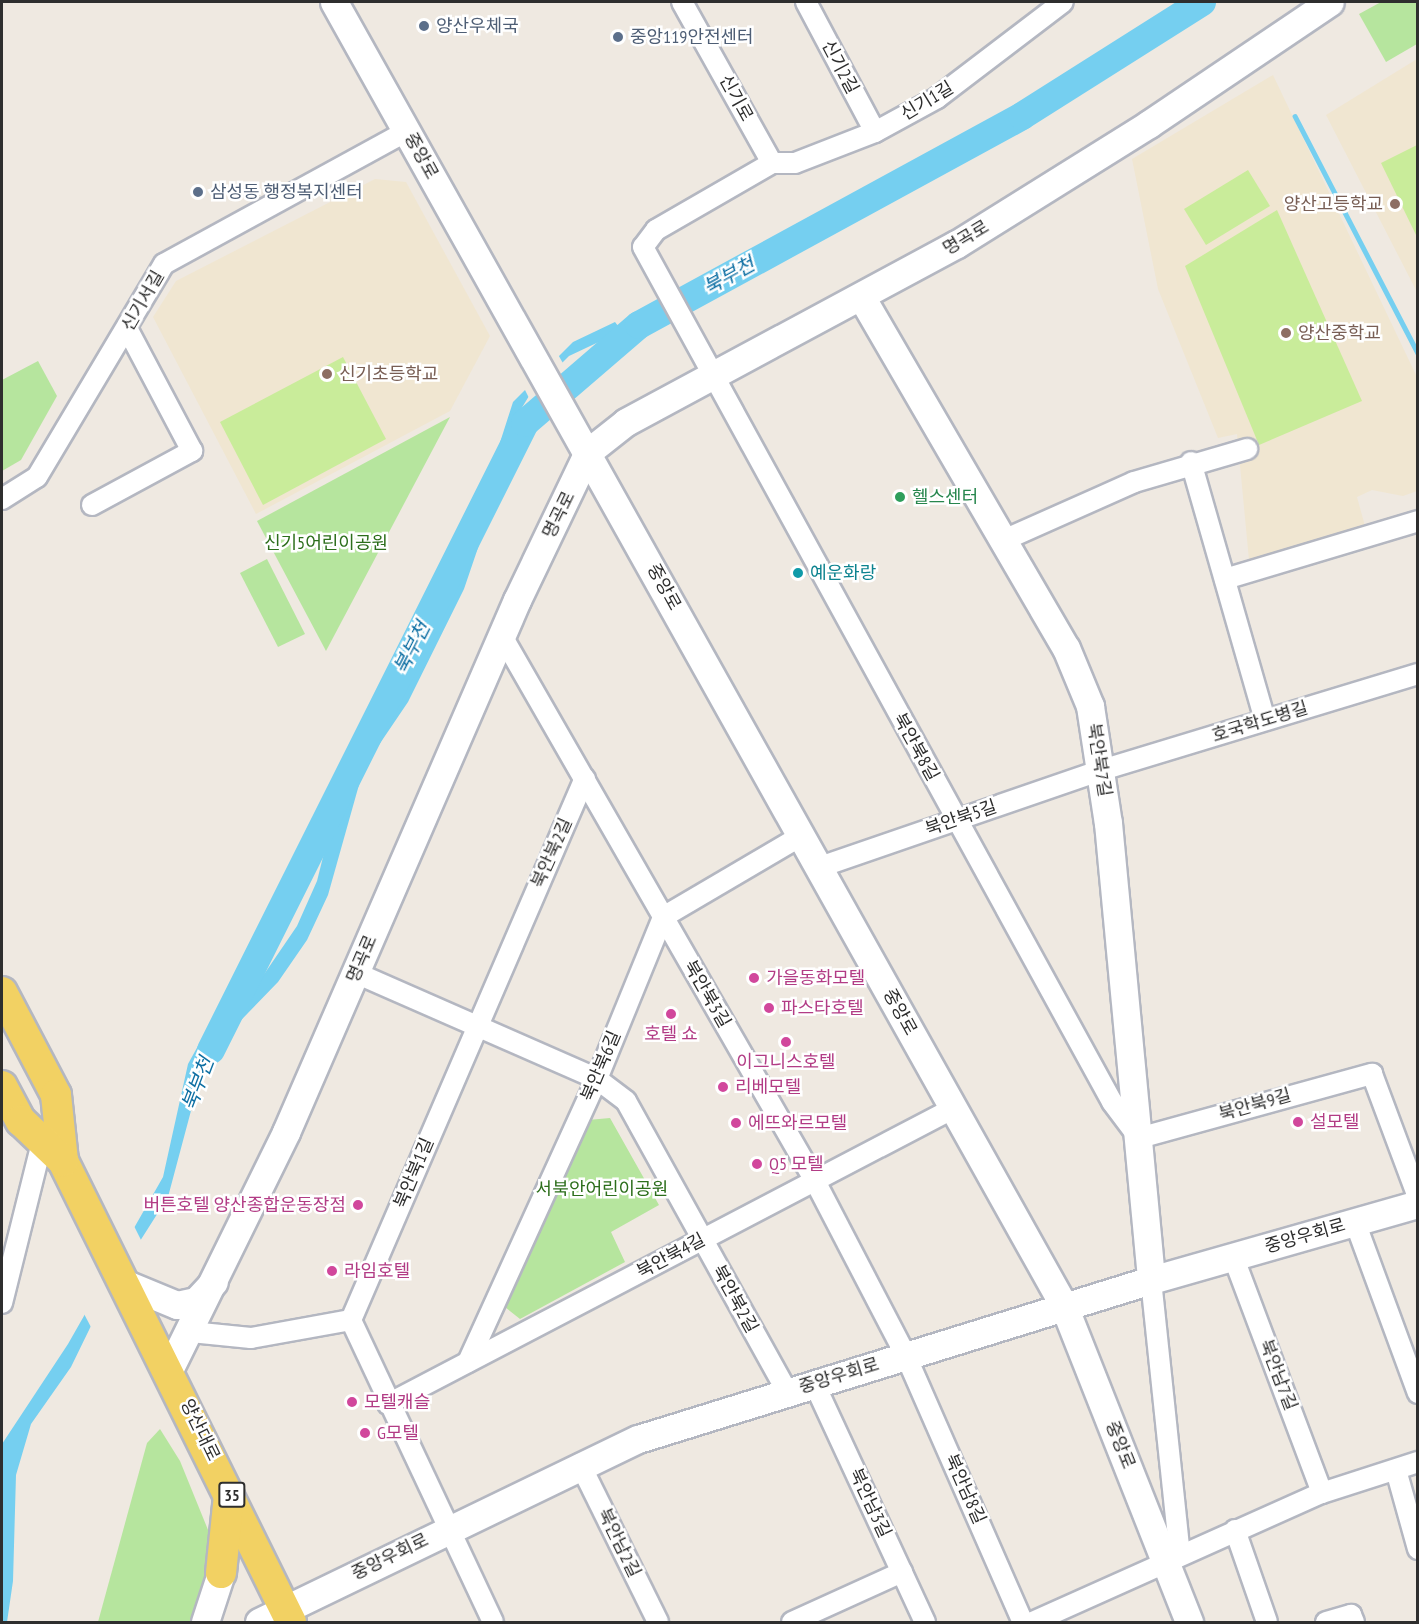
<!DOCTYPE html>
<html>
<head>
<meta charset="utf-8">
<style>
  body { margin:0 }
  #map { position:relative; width:1419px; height:1624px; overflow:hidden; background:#efe9e1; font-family:"PT Sans Narrow","Noto Sans KR",sans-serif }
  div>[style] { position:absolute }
  .education>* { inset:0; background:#f0e6d1 }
  .green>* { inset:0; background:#b6e59e }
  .pitch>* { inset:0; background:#c9ec9a }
  .water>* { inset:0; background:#75cff0 }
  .pier>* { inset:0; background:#efe9e1 }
  .stream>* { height:4.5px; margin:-2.25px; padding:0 2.25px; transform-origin:2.25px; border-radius:2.25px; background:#75cff0 }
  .river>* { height:28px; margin:-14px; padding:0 14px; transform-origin:14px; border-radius:14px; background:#75cff0 }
  .roads { filter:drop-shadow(2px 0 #b4b7c1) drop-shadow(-2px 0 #b4b7c1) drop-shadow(0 2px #b4b7c1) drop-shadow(0 -2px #b4b7c1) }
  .street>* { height:20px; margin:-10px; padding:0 10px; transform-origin:10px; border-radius:10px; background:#fff }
  .secondary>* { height:27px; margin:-13.5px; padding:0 13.5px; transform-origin:13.5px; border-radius:13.5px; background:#fff }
  .primary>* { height:30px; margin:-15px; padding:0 15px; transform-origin:15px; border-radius:15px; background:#f2d163 }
  .dots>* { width:16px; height:16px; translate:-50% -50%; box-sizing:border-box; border:3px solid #fff; border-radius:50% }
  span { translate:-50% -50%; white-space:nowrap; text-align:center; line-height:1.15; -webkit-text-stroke:5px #fff; paint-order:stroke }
  .shield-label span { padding:2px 4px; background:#fff; border:2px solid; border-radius:4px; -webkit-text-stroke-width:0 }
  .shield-label { font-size:16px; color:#2e2e2e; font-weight:700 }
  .service-label { font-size:18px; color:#4e5e75 }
  .left { translate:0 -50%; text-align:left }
  .street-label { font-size:18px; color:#2e2e2e }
  .education-label { font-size:18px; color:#785e54 }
  .right { translate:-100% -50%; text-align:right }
  .leisure-label { font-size:18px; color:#27864d }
  .park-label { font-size:18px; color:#2c6e1b }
  .culture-label { font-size:18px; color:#0d838f }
  .hotel-label { font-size:18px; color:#b23c85 }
  .water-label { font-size:20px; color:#0d6fa3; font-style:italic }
  .frame { position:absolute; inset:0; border:3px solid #2e2e2e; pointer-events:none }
</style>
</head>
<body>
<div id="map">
  <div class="education">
    <i style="clip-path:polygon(1417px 59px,1417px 292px,1326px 115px)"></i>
    <i style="clip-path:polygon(1273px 75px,1417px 377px,1417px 491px,1403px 496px,1372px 490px,1357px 497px,1365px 526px,1249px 560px,1237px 434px,1218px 438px,1158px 289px,1132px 159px)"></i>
    <i style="clip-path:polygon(375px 179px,406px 182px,490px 336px,450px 411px,256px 514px,153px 317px,176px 281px)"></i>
  </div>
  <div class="green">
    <i style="clip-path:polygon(1381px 2px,1417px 2px,1417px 44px,1386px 62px,1359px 14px)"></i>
    <i style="clip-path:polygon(38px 361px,57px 396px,21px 460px,2px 471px,2px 380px)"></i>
    <i style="clip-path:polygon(450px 417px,326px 651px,257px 521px)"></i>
    <i style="clip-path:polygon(267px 559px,305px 634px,278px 647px,240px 573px)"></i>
    <i style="clip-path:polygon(610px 1118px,659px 1205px,611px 1232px,625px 1262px,520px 1319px,505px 1307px,588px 1120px)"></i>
    <i style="clip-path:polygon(160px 1429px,180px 1461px,217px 1552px,195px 1622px,98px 1622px,147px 1443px)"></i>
  </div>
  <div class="pitch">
    <i style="clip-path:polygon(1417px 145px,1417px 237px,1381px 163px)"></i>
    <i style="clip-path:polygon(1248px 170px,1270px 206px,1206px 245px,1184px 209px)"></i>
    <i style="clip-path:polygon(1277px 210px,1362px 401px,1259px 445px,1185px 266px)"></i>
    <i style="clip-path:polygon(343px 357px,386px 439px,263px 505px,220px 422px)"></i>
  </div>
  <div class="water">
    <i style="clip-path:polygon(615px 322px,622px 331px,569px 356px,529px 396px,515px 419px,501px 447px,497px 492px,464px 589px,408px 702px,364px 767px,328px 895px,307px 940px,278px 982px,217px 1045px,196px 1092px,168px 1197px,107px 1293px,71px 1367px,31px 1424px,16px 1475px,13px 1581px,7px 1622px,2px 1622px,2px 1444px,68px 1344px,163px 1177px,188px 1064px,204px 1035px,254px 989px,297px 926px,317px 881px,338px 797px,461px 564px,513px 402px,573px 342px)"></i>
  </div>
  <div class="pier">
    <i style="clip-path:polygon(556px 351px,564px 365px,530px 400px,522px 384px)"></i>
    <i style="clip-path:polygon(132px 1222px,143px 1244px,93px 1331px,82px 1310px)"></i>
  </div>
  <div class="stream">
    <i style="left:1295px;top:116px;width:267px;rotate:62.6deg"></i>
  </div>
  <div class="river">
    <i style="left:211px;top:1050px;width:701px;rotate:-63.4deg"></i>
    <i style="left:525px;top:423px;width:150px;rotate:-40.7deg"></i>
    <i style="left:639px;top:325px;width:436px;rotate:-28.6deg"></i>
    <i style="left:1022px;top:116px;width:213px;rotate:-32.3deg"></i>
  </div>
  <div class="roads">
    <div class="street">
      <i style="left:682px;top:2px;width:184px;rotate:60.8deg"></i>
      <i style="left:806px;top:2px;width:147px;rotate:62deg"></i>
      <i style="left:772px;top:163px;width:134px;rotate:150deg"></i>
      <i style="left:656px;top:230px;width:21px;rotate:127deg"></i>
      <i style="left:643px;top:247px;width:975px;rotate:61.25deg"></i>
      <i style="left:1112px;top:1102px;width:45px;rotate:53.1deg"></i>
      <i style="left:1139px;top:1138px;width:242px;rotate:-15.4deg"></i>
      <i style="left:1372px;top:1074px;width:131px;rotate:69.5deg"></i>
      <i style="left:772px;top:163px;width:23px"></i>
      <i style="left:795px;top:163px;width:86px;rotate:-21.2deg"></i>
      <i style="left:875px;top:132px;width:71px;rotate:-28.7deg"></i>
      <i style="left:937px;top:98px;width:158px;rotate:-37.3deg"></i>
      <i style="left:1191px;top:462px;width:268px;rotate:74deg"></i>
      <i style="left:2px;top:499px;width:41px;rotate:-32.2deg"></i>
      <i style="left:37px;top:477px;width:248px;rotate:-59.2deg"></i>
      <i style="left:164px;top:264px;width:277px;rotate:-28.7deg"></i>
      <i style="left:92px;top:505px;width:114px;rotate:-28.4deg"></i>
      <i style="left:192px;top:451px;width:139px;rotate:-117.9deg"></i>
      <i style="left:1004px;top:540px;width:142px;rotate:-24deg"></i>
      <i style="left:1134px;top:482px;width:118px;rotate:-16.3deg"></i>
      <i style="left:1225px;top:579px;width:202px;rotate:-16.7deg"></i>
      <i style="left:502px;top:636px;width:628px;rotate:60.13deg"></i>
      <i style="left:815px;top:1181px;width:197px;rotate:62.5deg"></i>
      <i style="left:906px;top:1356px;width:291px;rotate:66.3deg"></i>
      <i style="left:820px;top:867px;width:298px;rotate:-19deg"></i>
      <i style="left:1102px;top:770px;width:330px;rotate:-16.9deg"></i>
      <i style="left:356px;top:973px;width:263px;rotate:23.7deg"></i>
      <i style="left:597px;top:1079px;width:36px;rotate:37deg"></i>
      <i style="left:626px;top:1101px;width:332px;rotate:61deg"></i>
      <i style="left:1355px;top:1222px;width:182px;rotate:69.8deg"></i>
      <i style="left:1233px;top:1256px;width:253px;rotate:69.4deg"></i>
      <i style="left:1151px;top:1280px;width:276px;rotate:84deg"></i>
      <i style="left:2px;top:1303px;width:166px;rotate:-76deg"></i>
      <i style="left:191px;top:1332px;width:60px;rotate:5.7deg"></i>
      <i style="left:251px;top:1338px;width:102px;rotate:-10.2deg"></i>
      <i style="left:468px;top:1362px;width:311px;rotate:-65.5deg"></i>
      <i style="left:597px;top:1079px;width:175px;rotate:-67.8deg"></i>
      <i style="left:663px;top:917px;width:162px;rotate:-30.4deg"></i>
      <i style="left:814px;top:1383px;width:264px;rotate:65.1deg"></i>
      <i style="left:388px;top:1404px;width:639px;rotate:-27.61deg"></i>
      <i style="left:580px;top:1464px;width:176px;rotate:63.7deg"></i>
      <i style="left:1396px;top:1470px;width:82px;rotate:74.4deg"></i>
      <i style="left:1235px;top:1530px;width:97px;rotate:70.8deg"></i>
      <i style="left:493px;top:1622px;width:334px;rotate:-115.2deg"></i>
      <i style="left:351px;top:1320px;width:590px;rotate:-66.65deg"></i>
      <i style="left:792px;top:1622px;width:121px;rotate:-24.4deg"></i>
      <i style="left:1033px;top:1622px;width:316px;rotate:-24.1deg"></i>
      <i style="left:1322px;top:1493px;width:101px;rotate:-17.9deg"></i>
      <i style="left:1326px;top:1622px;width:26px;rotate:-16deg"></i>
      <i style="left:1351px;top:1615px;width:8px;rotate:67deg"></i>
    </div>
    <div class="secondary">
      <i style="left:334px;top:2px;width:1494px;rotate:60.76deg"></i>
      <i style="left:1064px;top:1306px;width:340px;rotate:68.4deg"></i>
      <i style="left:862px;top:298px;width:405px;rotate:59.8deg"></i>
      <i style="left:1066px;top:648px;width:63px;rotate:67.5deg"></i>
      <i style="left:1090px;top:706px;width:118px;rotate:81.3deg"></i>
      <i style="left:1108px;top:823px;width:459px;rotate:84.6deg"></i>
      <i style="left:126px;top:1284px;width:55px;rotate:22.4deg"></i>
      <i style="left:177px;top:1305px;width:19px;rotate:-12deg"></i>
      <i style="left:196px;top:1301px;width:26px;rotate:-47deg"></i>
      <i style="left:170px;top:1368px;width:263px;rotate:-63.8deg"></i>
      <i style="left:286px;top:1132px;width:580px;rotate:-66.53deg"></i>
      <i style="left:517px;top:600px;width:164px;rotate:-64.4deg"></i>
      <i style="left:588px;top:452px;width:48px;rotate:-38.3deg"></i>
      <i style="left:626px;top:422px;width:376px;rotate:-28.3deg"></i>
      <i style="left:957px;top:244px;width:226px;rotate:-32deg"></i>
      <i style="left:1149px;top:124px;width:218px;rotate:-34deg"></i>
      <i style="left:205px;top:1622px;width:52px;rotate:-71.9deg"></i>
      <i style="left:259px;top:1622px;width:421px;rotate:-25.8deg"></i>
      <i style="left:638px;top:1439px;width:537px;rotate:-17.22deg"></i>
      <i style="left:1151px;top:1280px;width:278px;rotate:-15.9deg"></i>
    </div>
    <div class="primary">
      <i style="left:2px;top:992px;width:116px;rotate:62.3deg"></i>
      <i style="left:56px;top:1095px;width:66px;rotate:83.9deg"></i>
      <i style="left:63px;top:1161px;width:514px;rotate:63.68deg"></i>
      <i style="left:2px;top:1086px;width:40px;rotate:62deg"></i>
      <i style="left:21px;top:1121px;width:58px;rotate:43.6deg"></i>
      <i style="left:221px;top:1573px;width:78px;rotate:-84.1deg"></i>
    </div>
  </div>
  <div class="dots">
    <i style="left:424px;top:26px;background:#5c6f8a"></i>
    <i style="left:618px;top:37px;background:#5c6f8a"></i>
    <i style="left:198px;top:192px;background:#5c6f8a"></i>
    <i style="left:1395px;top:204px;background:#8d6e63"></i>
    <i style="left:1286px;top:333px;background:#8d6e63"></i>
    <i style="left:327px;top:374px;background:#8d6e63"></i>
    <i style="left:900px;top:497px;background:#2e9e5b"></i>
    <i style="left:798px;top:573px;background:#0f9aa8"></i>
    <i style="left:754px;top:978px;background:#d1479c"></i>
    <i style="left:769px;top:1008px;background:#d1479c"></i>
    <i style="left:671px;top:1014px;background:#d1479c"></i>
    <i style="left:786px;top:1042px;background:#d1479c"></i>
    <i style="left:723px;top:1087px;background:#d1479c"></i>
    <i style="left:1298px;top:1122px;background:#d1479c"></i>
    <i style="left:736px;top:1123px;background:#d1479c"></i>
    <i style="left:757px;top:1164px;background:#d1479c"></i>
    <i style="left:358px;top:1205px;background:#d1479c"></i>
    <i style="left:332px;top:1271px;background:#d1479c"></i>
    <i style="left:352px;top:1402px;background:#d1479c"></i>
    <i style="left:365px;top:1433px;background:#d1479c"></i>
  </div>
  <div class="shield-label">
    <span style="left:232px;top:1495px">35</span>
  </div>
  <div class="service-label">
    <span class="left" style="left:436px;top:26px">양산우체국</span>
    <span class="left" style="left:630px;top:37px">중앙119안전센터</span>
    <span class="left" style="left:210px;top:192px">삼성동 행정복지센터</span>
  </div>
  <div class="street-label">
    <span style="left:840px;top:67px;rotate:62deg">신기2길</span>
    <span style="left:736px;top:98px;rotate:61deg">신기로</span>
    <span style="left:927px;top:101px;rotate:-31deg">신기1길</span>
    <span style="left:421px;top:156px;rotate:61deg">중앙로</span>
    <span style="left:966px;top:238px;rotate:-31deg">명곡로</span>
    <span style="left:143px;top:301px;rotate:-60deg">신기서길</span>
    <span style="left:559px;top:515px;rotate:-64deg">명곡로</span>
    <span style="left:664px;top:587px;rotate:61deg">중앙로</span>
    <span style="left:1260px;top:722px;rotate:-17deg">호국학도병길</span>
    <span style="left:916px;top:747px;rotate:61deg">북안북8길</span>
    <span style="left:1099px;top:760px;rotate:81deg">북안북7길</span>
    <span style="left:961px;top:818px;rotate:-19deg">북안북5길</span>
    <span style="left:552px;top:853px;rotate:-66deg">북안북2길</span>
    <span style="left:362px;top:959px;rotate:-67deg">명곡로</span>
    <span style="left:707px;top:994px;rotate:60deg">북안북3길</span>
    <span style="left:900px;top:1012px;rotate:61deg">중앙로</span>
    <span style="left:601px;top:1066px;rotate:-67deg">북안북6길</span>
    <span style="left:1255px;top:1105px;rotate:-16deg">북안북9길</span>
    <span style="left:414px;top:1173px;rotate:-67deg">북안북1길</span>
    <span style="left:1305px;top:1236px;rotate:-16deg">중앙우회로</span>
    <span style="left:671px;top:1256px;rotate:-28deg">북안북4길</span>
    <span style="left:735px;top:1299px;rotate:61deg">북안북2길</span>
    <span style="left:1278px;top:1375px;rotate:69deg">북안남7길</span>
    <span style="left:839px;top:1376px;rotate:-17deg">중앙우회로</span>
    <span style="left:200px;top:1430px;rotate:64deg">양산대로</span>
    <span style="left:1120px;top:1445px;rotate:68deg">중앙로</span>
    <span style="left:965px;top:1489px;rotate:66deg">북안남8길</span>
    <span style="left:870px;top:1503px;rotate:65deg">북안남3길</span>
    <span style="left:619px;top:1543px;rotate:64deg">북안남2길</span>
    <span style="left:390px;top:1557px;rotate:-26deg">중앙우회로</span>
  </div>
  <div class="education-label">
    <span class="right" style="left:1383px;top:204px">양산고등학교</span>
    <span class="left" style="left:1298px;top:333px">양산중학교</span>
    <span class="left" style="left:339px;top:374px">신기초등학교</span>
  </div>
  <div class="leisure-label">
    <span class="left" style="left:912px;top:497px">헬스센터</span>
  </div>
  <div class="park-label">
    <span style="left:326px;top:543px">신기5어린이공원</span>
    <span style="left:602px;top:1189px">서북안어린이공원</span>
  </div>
  <div class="culture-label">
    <span class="left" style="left:810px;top:573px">예운화랑</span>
  </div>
  <div class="hotel-label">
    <span class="left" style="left:766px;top:978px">가을동화모텔</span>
    <span class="left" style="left:781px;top:1008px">파스타호텔</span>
    <span style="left:671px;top:1034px">호텔 쇼</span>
    <span style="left:786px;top:1062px">이그니스호텔</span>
    <span class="left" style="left:735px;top:1087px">리베모텔</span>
    <span class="left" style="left:1310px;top:1122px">설모텔</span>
    <span class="left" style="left:748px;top:1123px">에뜨와르모텔</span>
    <span class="left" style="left:769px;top:1164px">Q5 모텔</span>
    <span class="right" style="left:346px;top:1205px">버튼호텔 양산종합운동장점</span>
    <span class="left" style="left:344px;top:1271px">라임호텔</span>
    <span class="left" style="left:364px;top:1402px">모텔캐슬</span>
    <span class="left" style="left:377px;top:1433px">G모텔</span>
  </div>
  <div class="water-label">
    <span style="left:729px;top:276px;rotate:-29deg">북부천</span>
    <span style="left:412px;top:648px;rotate:-63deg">북부천</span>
    <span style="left:198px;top:1084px;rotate:-69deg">북부천</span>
  </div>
  <div class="frame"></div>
</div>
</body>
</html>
